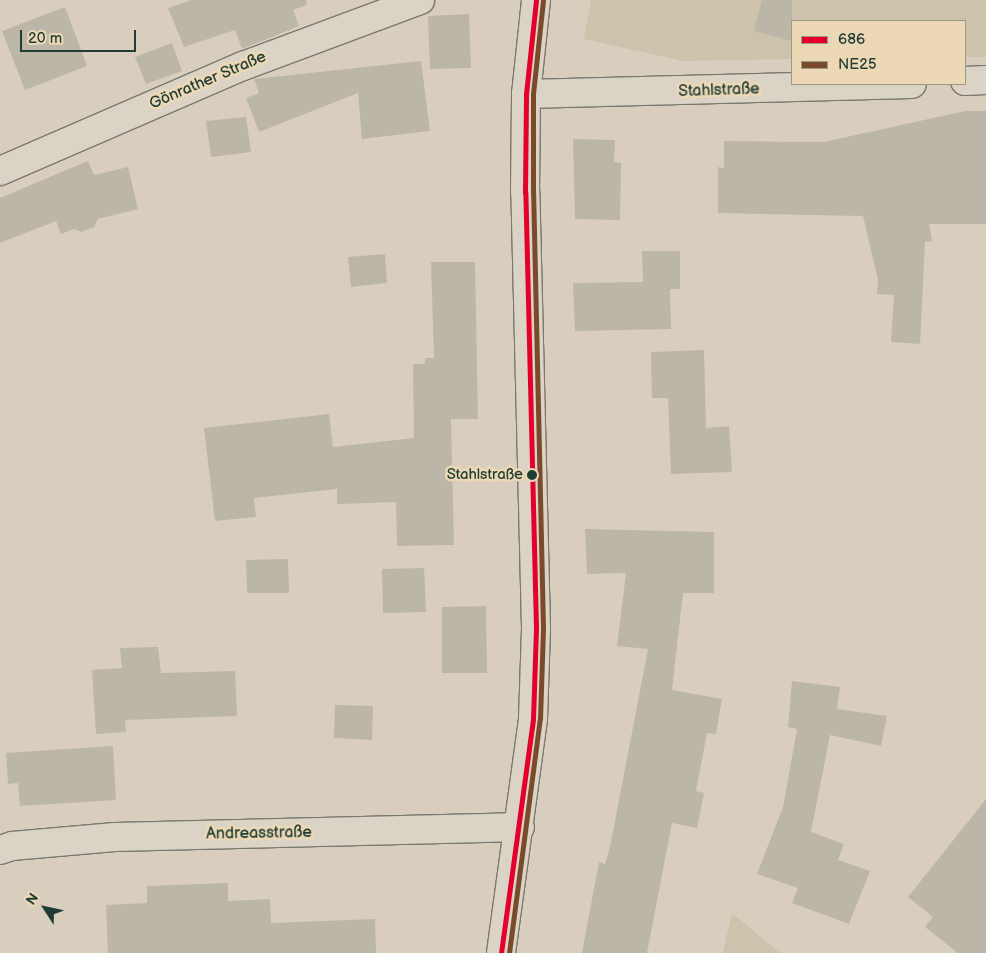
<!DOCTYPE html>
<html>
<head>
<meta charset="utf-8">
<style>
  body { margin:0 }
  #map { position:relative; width:986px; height:953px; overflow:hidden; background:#d9cebd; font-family:"Balsamiq Sans",sans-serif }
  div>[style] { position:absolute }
  .green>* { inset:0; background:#cdc2ab }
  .building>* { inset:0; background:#bcb6a9 }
  .roads { filter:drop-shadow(1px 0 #78796f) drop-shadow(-1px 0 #78796f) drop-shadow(0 1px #78796f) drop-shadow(0 -1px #78796f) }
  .minor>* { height:28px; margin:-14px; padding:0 14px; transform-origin:14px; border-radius:14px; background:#dbd3c6 }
  .secondary>* { height:28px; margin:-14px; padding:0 14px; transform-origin:14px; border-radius:14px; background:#dbd3c6 }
  .bus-1>* { height:5px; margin:-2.5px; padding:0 2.5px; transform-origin:2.5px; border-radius:2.5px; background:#e4002b }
  .bus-2>* { height:5px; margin:-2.5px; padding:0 2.5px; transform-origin:2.5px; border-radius:2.5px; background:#7a4b2a }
  .dots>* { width:14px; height:14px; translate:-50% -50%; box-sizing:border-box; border:2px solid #edd8b6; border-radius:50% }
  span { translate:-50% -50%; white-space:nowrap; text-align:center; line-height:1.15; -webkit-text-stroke:5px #edd8b6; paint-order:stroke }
  .bus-label { font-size:15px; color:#1f3d34 }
  .right { translate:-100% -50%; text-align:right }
  .street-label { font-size:16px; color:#1f3d34 }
  .legend { position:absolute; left:791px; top:20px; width:175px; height:65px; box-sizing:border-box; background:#edd8b6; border:1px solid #9b9a82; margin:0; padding:6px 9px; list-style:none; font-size:15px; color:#1f3d34 }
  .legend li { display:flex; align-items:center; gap:10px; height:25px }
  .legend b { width:25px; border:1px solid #9b9a82 }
  .north { position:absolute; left:20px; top:883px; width:50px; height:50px; -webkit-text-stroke:4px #edd8b6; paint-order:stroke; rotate:305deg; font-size:14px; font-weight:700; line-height:20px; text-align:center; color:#1f3d34 }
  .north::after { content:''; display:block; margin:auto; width:18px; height:22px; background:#1f3d34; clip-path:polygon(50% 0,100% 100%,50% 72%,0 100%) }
  .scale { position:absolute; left:20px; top:30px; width:116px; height:22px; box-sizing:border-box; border:2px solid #1f3d34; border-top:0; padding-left:6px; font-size:15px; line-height:18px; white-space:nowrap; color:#1f3d34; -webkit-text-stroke:4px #edd8b6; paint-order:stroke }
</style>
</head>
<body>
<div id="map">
  <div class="green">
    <i style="clip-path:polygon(591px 0,986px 0,986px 57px,965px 57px,965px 21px,792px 21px,792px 59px,683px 61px,584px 39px)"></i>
    <i style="clip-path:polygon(732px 913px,780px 953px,723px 953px)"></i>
  </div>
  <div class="building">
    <i style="clip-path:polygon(192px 0,306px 0,307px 5px,293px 10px,299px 26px,242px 49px,235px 30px,184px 47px,168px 8px)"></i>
    <i style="clip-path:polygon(762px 0,792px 0,792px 41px,754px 31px)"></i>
    <i style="clip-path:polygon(65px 7px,87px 66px,25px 90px,2px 31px)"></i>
    <i style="clip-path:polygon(469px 14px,471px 68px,430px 69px,428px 16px)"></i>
    <i style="clip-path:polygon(172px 43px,182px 71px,146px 84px,135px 57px)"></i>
    <i style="clip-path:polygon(421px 61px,430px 131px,362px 139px,358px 93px,259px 132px,246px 98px,259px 93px,254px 79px)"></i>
    <i style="clip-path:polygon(965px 111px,986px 111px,986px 224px,929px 224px,932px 241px,925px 242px,920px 344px,891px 342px,894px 295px,877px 294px,878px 280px,863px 216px,718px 213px,718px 167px,724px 168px,724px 141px,824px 142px)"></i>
    <i style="clip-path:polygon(246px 117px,251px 152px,211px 157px,206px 121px)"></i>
    <i style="clip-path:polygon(573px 139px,615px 140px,614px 162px,621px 163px,620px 220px,575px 219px)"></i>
    <i style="clip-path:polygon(88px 161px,94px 175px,128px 167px,138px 209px,98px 219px,94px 227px,81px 232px,74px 229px,61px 234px,56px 221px,0 243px,0 198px)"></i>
    <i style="clip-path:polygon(642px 251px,680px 251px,680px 289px,670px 289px,671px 329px,575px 331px,573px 283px,643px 282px)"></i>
    <i style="clip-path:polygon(385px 254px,387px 283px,351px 287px,348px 257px)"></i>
    <i style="clip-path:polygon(431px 262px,475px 262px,478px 419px,451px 419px,454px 545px,397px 546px,396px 502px,337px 504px,337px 489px,254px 498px,256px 517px,215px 521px,204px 428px,329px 414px,333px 447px,414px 438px,413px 364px,425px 364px,425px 358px,434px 358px)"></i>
    <i style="clip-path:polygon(704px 350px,706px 428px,729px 426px,732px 472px,671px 474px,668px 398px,652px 398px,651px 352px)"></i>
    <i style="clip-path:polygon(585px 529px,714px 532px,714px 593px,683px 593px,672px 690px,722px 699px,716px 734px,707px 733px,696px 791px,704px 793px,697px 828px,672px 823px,647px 953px,582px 953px,599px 862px,605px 864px,610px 847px,648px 649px,617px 646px,626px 573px,587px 574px)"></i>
    <i style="clip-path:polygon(288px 559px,289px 593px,247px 593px,246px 560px)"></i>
    <i style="clip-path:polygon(424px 568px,426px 612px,383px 613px,382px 569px)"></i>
    <i style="clip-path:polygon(486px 606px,487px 673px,442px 673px,442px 607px)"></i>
    <i style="clip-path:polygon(158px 647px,161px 673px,235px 671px,237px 716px,125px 720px,126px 732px,96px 734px,92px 670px,122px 668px,120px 648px)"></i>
    <i style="clip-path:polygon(792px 681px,840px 687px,837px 709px,887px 716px,881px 746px,830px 735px,811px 832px,844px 844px,838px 860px,870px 871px,849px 924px,792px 903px,798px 888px,757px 874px,783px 807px,797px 729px,788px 727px)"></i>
    <i style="clip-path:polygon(335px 705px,373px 706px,372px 740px,334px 738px)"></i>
    <i style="clip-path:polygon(113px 746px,116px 800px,20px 806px,18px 783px,8px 784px,6px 753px)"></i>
    <i style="clip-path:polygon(986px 799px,986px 953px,958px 953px,925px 927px,933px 917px,908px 897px)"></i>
    <i style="clip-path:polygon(228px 883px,228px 901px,270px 899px,271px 923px,375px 919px,376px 953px,108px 953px,106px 905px,147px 903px,147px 886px)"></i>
  </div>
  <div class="roads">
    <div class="minor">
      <i style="left:965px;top:81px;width:21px;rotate:-3deg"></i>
      <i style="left:526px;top:94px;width:386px;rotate:-1.5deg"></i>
      <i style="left:0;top:171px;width:265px;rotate:-23.4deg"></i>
      <i style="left:243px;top:66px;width:189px;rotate:-20.4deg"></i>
      <i style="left:0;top:850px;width:13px;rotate:-18deg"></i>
      <i style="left:12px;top:846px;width:103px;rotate:-5deg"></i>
      <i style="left:115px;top:837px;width:405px;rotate:-1.4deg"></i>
    </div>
    <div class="secondary">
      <i style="left:501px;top:953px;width:236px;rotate:-82.2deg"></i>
      <i style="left:533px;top:719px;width:91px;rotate:-88.1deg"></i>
      <i style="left:536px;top:628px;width:436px;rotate:-91.4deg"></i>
      <i style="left:525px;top:192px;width:98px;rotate:-89.4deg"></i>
      <i style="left:526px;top:94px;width:95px;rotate:-83.9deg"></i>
    </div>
  </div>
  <div class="bus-1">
    <i style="left:501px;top:953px;width:236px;rotate:-82.2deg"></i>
    <i style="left:533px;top:719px;width:91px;rotate:-88.1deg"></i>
    <i style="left:536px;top:628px;width:436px;rotate:-91.4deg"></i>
    <i style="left:525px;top:192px;width:98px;rotate:-89.4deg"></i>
    <i style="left:526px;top:94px;width:95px;rotate:-83.9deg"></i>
  </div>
  <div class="bus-2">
    <i style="left:509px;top:953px;width:236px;rotate:-82.5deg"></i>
    <i style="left:540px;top:719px;width:91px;rotate:-88.1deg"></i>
    <i style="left:543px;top:628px;width:436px;rotate:-91.3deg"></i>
    <i style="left:533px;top:192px;width:98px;rotate:-90deg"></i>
    <i style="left:533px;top:94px;width:94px;rotate:-83.9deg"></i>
  </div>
  <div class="dots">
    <i style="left:532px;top:475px;background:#1f3d34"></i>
  </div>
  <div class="bus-label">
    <span class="right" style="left:523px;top:475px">Stahlstraße</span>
  </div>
  <div class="street-label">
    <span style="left:208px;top:81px;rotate:-23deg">Gönrather Straße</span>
    <span style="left:719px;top:91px;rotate:-2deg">Stahlstraße</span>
    <span style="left:259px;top:834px;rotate:-1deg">Andreasstraße</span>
  </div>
  <ul class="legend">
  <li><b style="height:6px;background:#e4002b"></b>686</li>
  <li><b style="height:6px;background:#7a4b2a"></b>NE25</li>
  </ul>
  <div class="north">N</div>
  <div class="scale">20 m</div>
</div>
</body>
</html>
